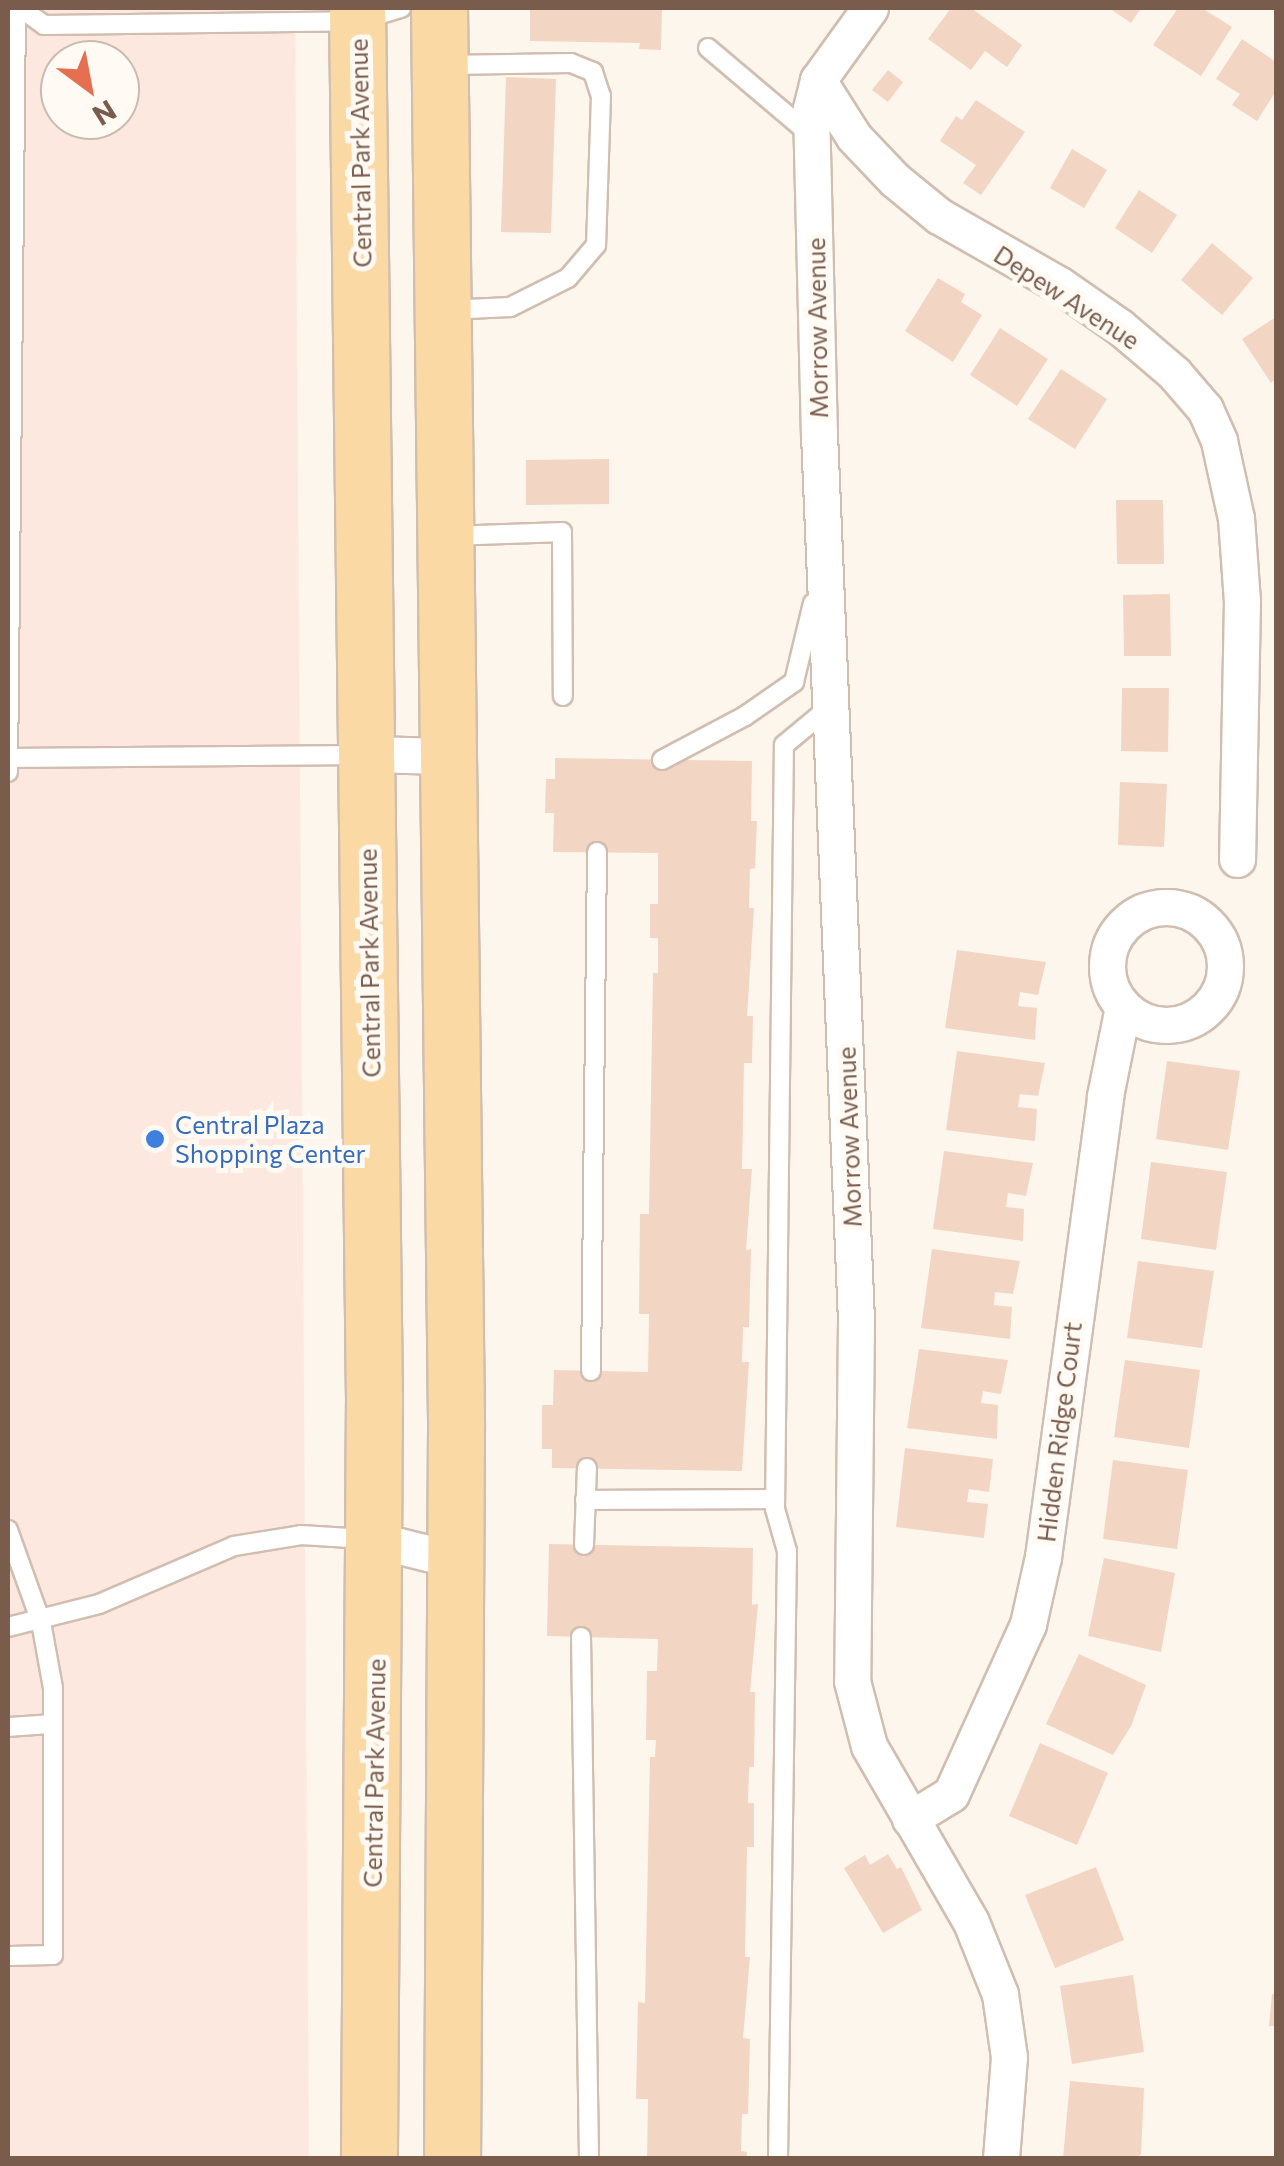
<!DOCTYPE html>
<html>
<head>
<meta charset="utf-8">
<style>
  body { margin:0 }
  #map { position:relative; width:1284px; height:2166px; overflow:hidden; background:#fdf6ec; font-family:Commissioner,sans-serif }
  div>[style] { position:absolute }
  .commercial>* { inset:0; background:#fde8e0 }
  .building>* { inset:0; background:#f3d5c3 }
  .roads { filter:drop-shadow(2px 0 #d1beb0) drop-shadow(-2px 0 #d1beb0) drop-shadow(0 2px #d1beb0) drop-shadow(0 -2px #d1beb0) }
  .lane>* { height:18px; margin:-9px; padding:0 9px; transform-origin:9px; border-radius:9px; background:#fff }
  .street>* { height:35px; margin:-17.5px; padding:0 17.5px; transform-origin:17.5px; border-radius:17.5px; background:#fff }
  .street>.ring { margin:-17.5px; padding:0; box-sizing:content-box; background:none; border:35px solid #fff; border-radius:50% }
  .primary>* { height:55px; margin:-27.5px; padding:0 27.5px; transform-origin:27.5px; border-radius:27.5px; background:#fbd9a5 }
  .dots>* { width:28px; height:28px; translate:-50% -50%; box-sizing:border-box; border:5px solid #fffaf3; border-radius:50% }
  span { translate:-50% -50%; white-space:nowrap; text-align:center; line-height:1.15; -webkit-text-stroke:10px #fffaf3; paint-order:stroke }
  .street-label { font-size:25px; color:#7a5c4d }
  .shop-label { font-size:25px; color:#366cbe }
  .left { translate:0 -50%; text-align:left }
  .frame { position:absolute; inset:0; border:10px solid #7a5c4d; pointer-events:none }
  .north { position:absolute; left:40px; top:40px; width:100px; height:100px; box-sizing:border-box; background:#fffaf3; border:2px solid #cabbb1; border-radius:50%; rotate:148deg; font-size:28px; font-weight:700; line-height:40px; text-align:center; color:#7a5c4d }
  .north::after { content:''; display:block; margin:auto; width:35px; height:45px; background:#e76f51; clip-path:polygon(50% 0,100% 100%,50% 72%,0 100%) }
</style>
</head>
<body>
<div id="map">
  <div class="commercial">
    <i style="clip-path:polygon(evenodd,8px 8px,295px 8px,309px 2158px,8px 2158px,8px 8px,60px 60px,120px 60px,120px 120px,60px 120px,60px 60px)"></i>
  </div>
  <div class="building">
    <i style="clip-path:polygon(530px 8px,662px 8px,661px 50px,639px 49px,640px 43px,530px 41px)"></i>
    <i style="clip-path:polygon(951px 8px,971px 8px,1022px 45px,1007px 67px,985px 51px,971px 70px,928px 39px)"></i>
    <i style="clip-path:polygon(1109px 8px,1141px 8px,1131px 23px)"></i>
    <i style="clip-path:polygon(1178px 8px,1202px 8px,1232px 27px,1201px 76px,1153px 45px)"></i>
    <i style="clip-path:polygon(1242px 39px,1276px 62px,1276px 91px,1257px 121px,1232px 105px,1240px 94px,1216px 79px)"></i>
    <i style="clip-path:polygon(888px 70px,903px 82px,888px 102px,872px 90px)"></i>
    <i style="clip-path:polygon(506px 77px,556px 79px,551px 233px,501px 232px)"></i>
    <i style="clip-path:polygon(976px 100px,1025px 132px,981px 195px,963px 183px,976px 165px,940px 141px,956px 116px,962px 120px)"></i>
    <i style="clip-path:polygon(1072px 149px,1107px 170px,1084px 208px,1050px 188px)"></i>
    <i style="clip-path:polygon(1139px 190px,1177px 215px,1152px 253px,1115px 228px)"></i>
    <i style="clip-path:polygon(1212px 243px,1253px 278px,1222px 315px,1181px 280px)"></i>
    <i style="clip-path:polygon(938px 278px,965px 294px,961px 302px,982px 315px,953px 362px,905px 331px)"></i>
    <i style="clip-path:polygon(1276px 317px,1276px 379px,1271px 383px,1242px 339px)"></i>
    <i style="clip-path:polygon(1000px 328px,1048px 359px,1017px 406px,970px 375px)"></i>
    <i style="clip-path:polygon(1061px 369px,1107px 399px,1075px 449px,1028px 419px)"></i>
    <i style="clip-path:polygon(609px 459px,609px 504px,526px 505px,526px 460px)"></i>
    <i style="clip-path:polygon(1116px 500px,1163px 500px,1164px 564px,1117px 564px)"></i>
    <i style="clip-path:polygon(1170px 594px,1171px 656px,1124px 656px,1123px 595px)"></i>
    <i style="clip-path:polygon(1122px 688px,1169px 688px,1168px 752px,1121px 751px)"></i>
    <i style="clip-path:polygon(555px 758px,752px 761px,751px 821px,757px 821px,755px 868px,750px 869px,749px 908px,754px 908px,747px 1016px,753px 1016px,752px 1063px,744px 1063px,742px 1169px,752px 1169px,746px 1250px,751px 1249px,749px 1327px,743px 1327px,742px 1362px,749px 1362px,742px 1471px,552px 1468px,552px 1449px,542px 1449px,542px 1405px,553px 1405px,554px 1370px,648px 1372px,649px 1314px,639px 1314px,640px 1214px,649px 1214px,653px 973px,658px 973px,658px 938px,650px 938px,650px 904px,658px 904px,658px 853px,553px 852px,554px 813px,545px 813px,546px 779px,555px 779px)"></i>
    <i style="clip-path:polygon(1120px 782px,1167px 784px,1164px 847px,1118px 845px)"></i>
    <i style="clip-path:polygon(957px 950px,1046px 962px,1038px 995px,1020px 992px,1018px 1006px,1037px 1008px,1035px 1040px,945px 1028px)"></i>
    <i style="clip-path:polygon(957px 1051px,1045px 1063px,1038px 1096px,1020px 1094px,1018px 1107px,1037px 1109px,1035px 1141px,946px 1130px)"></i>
    <i style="clip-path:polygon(1167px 1061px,1240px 1071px,1228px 1150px,1156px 1139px)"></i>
    <i style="clip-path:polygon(944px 1151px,1033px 1163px,1026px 1196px,1008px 1193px,1006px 1207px,1024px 1209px,1023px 1241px,933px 1229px)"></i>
    <i style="clip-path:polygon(1151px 1162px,1227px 1172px,1216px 1250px,1141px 1239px)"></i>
    <i style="clip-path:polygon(932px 1249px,1020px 1261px,1013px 1294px,995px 1292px,994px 1305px,1012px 1307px,1010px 1339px,921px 1328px)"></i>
    <i style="clip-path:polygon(1138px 1261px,1214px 1271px,1202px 1348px,1127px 1338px)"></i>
    <i style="clip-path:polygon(919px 1349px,1008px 1360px,1001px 1394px,983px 1391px,981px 1403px,998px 1405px,997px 1439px,907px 1428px)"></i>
    <i style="clip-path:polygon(1125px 1360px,1200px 1370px,1189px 1448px,1114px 1437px)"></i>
    <i style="clip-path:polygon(905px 1448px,993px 1459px,989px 1492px,969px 1489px,967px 1502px,988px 1504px,984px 1538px,896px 1527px)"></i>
    <i style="clip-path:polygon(1113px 1460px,1188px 1470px,1177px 1549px,1103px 1539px)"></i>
    <i style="clip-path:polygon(549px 1544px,753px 1548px,752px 1605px,758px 1604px,750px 1692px,755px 1692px,754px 1767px,749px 1767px,748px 1803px,754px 1803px,754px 1847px,747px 1847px,745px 1957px,750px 1957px,743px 2038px,750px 2039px,748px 2114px,742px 2114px,741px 2151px,747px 2152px,747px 2158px,647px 2158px,648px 2099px,636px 2099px,638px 2002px,645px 2003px,650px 1757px,655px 1757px,656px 1740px,646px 1740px,647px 1671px,657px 1671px,658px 1639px,547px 1636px)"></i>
    <i style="clip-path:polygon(1104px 1558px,1175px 1573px,1161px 1652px,1088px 1636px)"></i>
    <i style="clip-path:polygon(1079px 1654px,1146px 1685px,1131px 1726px,1113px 1755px,1046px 1724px)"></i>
    <i style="clip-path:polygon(1040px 1743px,1108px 1773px,1077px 1845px,1009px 1816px)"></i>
    <i style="clip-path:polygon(888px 1854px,897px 1869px,901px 1867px,922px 1910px,883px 1933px,844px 1868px,865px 1855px,870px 1865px)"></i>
    <i style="clip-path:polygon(1096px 1867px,1124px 1940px,1055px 1968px,1025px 1895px)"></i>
    <i style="clip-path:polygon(1133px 1975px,1144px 2052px,1072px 2064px,1060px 1986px)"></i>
    <i style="clip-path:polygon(1272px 1994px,1276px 1994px,1276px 2026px,1269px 2026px)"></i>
    <i style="clip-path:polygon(1070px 2081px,1144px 2088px,1141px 2154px,1137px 2158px,1063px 2158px)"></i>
  </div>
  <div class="roads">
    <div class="lane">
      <i style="left:20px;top:8px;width:29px;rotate:35deg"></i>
      <i style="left:44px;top:25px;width:313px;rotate:-0.7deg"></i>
      <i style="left:357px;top:21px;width:46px;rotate:-16.5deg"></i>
      <i style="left:708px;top:48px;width:136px;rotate:40.2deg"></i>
      <i style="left:446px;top:65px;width:125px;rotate:-0.9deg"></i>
      <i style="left:571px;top:63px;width:24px;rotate:22deg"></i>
      <i style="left:593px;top:72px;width:25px;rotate:72deg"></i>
      <i style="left:601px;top:96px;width:149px;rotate:91.9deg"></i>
      <i style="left:596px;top:245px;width:43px;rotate:130.3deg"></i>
      <i style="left:568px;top:278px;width:65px;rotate:153.4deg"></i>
      <i style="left:510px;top:307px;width:63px;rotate:177.3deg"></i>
      <i style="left:450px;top:536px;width:112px;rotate:-2deg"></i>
      <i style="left:562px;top:532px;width:164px;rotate:89.7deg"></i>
      <i style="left:8px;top:758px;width:354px;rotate:-0.5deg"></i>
      <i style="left:662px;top:760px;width:94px;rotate:-27.9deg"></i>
      <i style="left:745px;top:716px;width:60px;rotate:-34.8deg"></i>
      <i style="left:794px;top:682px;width:81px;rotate:-76.5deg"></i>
      <i style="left:8px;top:772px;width:764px;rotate:-89.4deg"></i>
      <i style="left:591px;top:1371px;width:519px;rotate:-89.34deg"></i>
      <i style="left:585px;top:1500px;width:190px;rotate:-0.3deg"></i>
      <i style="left:8px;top:1530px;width:98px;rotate:70.3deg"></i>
      <i style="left:41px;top:1622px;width:67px;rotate:79.7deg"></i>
      <i style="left:53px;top:1688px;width:267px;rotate:90deg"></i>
      <i style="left:53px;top:1955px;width:45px;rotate:178.7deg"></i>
      <i style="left:584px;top:1545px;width:77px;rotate:-87.8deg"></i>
      <i style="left:8px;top:1627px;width:94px;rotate:-14.2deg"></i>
      <i style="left:99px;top:1604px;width:147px;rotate:-23.2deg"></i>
      <i style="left:234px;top:1546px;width:68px;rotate:-9.3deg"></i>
      <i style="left:301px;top:1535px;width:65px;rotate:3.5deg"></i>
      <i style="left:581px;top:1637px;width:521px;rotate:89.12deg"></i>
      <i style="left:8px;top:1727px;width:44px;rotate:-3.9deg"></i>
      <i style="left:778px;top:2158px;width:607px;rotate:-89.15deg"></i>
      <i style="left:787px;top:1551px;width:44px;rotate:-105.9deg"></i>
      <i style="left:775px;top:1509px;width:764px;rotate:-89.33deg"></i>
      <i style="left:784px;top:745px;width:61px;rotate:-39.7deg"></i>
    </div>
    <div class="street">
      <i style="left:870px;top:8px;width:89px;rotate:125.8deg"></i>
      <i style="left:818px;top:80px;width:30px;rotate:104deg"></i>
      <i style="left:811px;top:109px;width:325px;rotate:88.6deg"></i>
      <i style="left:819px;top:434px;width:888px;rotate:87.61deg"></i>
      <i style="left:856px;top:1321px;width:360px;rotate:90.6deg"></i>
      <i style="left:852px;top:1681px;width:67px;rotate:75.3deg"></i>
      <i style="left:869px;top:1746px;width:203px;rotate:59.9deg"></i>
      <i style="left:971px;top:1922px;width:78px;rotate:68.1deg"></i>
      <i style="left:1000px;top:1994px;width:64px;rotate:81.9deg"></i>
      <i style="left:1009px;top:2057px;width:101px;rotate:94.5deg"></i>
      <i style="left:818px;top:80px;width:67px;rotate:57.7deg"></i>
      <i style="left:854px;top:137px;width:59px;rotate:46.4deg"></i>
      <i style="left:895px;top:180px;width:57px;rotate:39.3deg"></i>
      <i style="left:939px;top:216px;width:139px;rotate:29.7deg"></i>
      <i style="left:1060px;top:285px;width:73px;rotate:35deg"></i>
      <i style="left:1120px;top:327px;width:71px;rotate:40.4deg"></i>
      <i style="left:1174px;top:373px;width:48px;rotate:49.3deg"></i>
      <i style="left:1205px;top:409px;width:35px;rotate:66deg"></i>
      <i style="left:1219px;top:441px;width:79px;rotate:77.6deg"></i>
      <i style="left:1236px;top:518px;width:83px;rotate:85.9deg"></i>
      <i style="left:1242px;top:601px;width:258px;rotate:91.1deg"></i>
      <i style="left:367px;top:754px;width:80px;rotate:1.4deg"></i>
      <i class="ring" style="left:1107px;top:907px;width:83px;height:83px"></i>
      <i style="left:375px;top:1540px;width:83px;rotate:13.9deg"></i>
      <i style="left:910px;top:1819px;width:48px;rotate:-31.4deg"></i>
      <i style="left:951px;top:1794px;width:187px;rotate:-65.6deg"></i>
      <i style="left:1028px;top:1624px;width:69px;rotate:-77.4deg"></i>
      <i style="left:1043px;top:1557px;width:465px;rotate:-82.3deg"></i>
      <i style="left:1105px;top:1096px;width:91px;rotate:-78.6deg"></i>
    </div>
    <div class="primary">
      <i style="left:357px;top:8px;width:1388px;rotate:89.3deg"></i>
      <i style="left:374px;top:1396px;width:762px;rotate:90.38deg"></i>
      <i style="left:439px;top:8px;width:1420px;rotate:89.31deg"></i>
      <i style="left:456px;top:1428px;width:730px;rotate:90.31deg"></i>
    </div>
  </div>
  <div class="dots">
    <i style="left:155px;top:1139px;background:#3f7fe0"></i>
  </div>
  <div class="street-label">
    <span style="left:360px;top:153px;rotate:-91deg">Central Park Avenue</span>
    <span style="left:1067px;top:297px;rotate:33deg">Depew Avenue</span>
    <span style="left:817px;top:328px;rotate:-91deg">Morrow Avenue</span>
    <span style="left:369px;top:963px;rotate:-91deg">Central Park Avenue</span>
    <span style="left:849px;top:1137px;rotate:-92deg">Morrow Avenue</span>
    <span style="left:1059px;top:1432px;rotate:-83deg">Hidden Ridge Court</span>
    <span style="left:374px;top:1773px;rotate:-89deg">Central Park Avenue</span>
  </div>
  <div class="shop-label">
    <span class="left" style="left:175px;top:1139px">Central Plaza<br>Shopping Center</span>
  </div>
  <div class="frame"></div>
  <div class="north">N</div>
</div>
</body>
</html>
